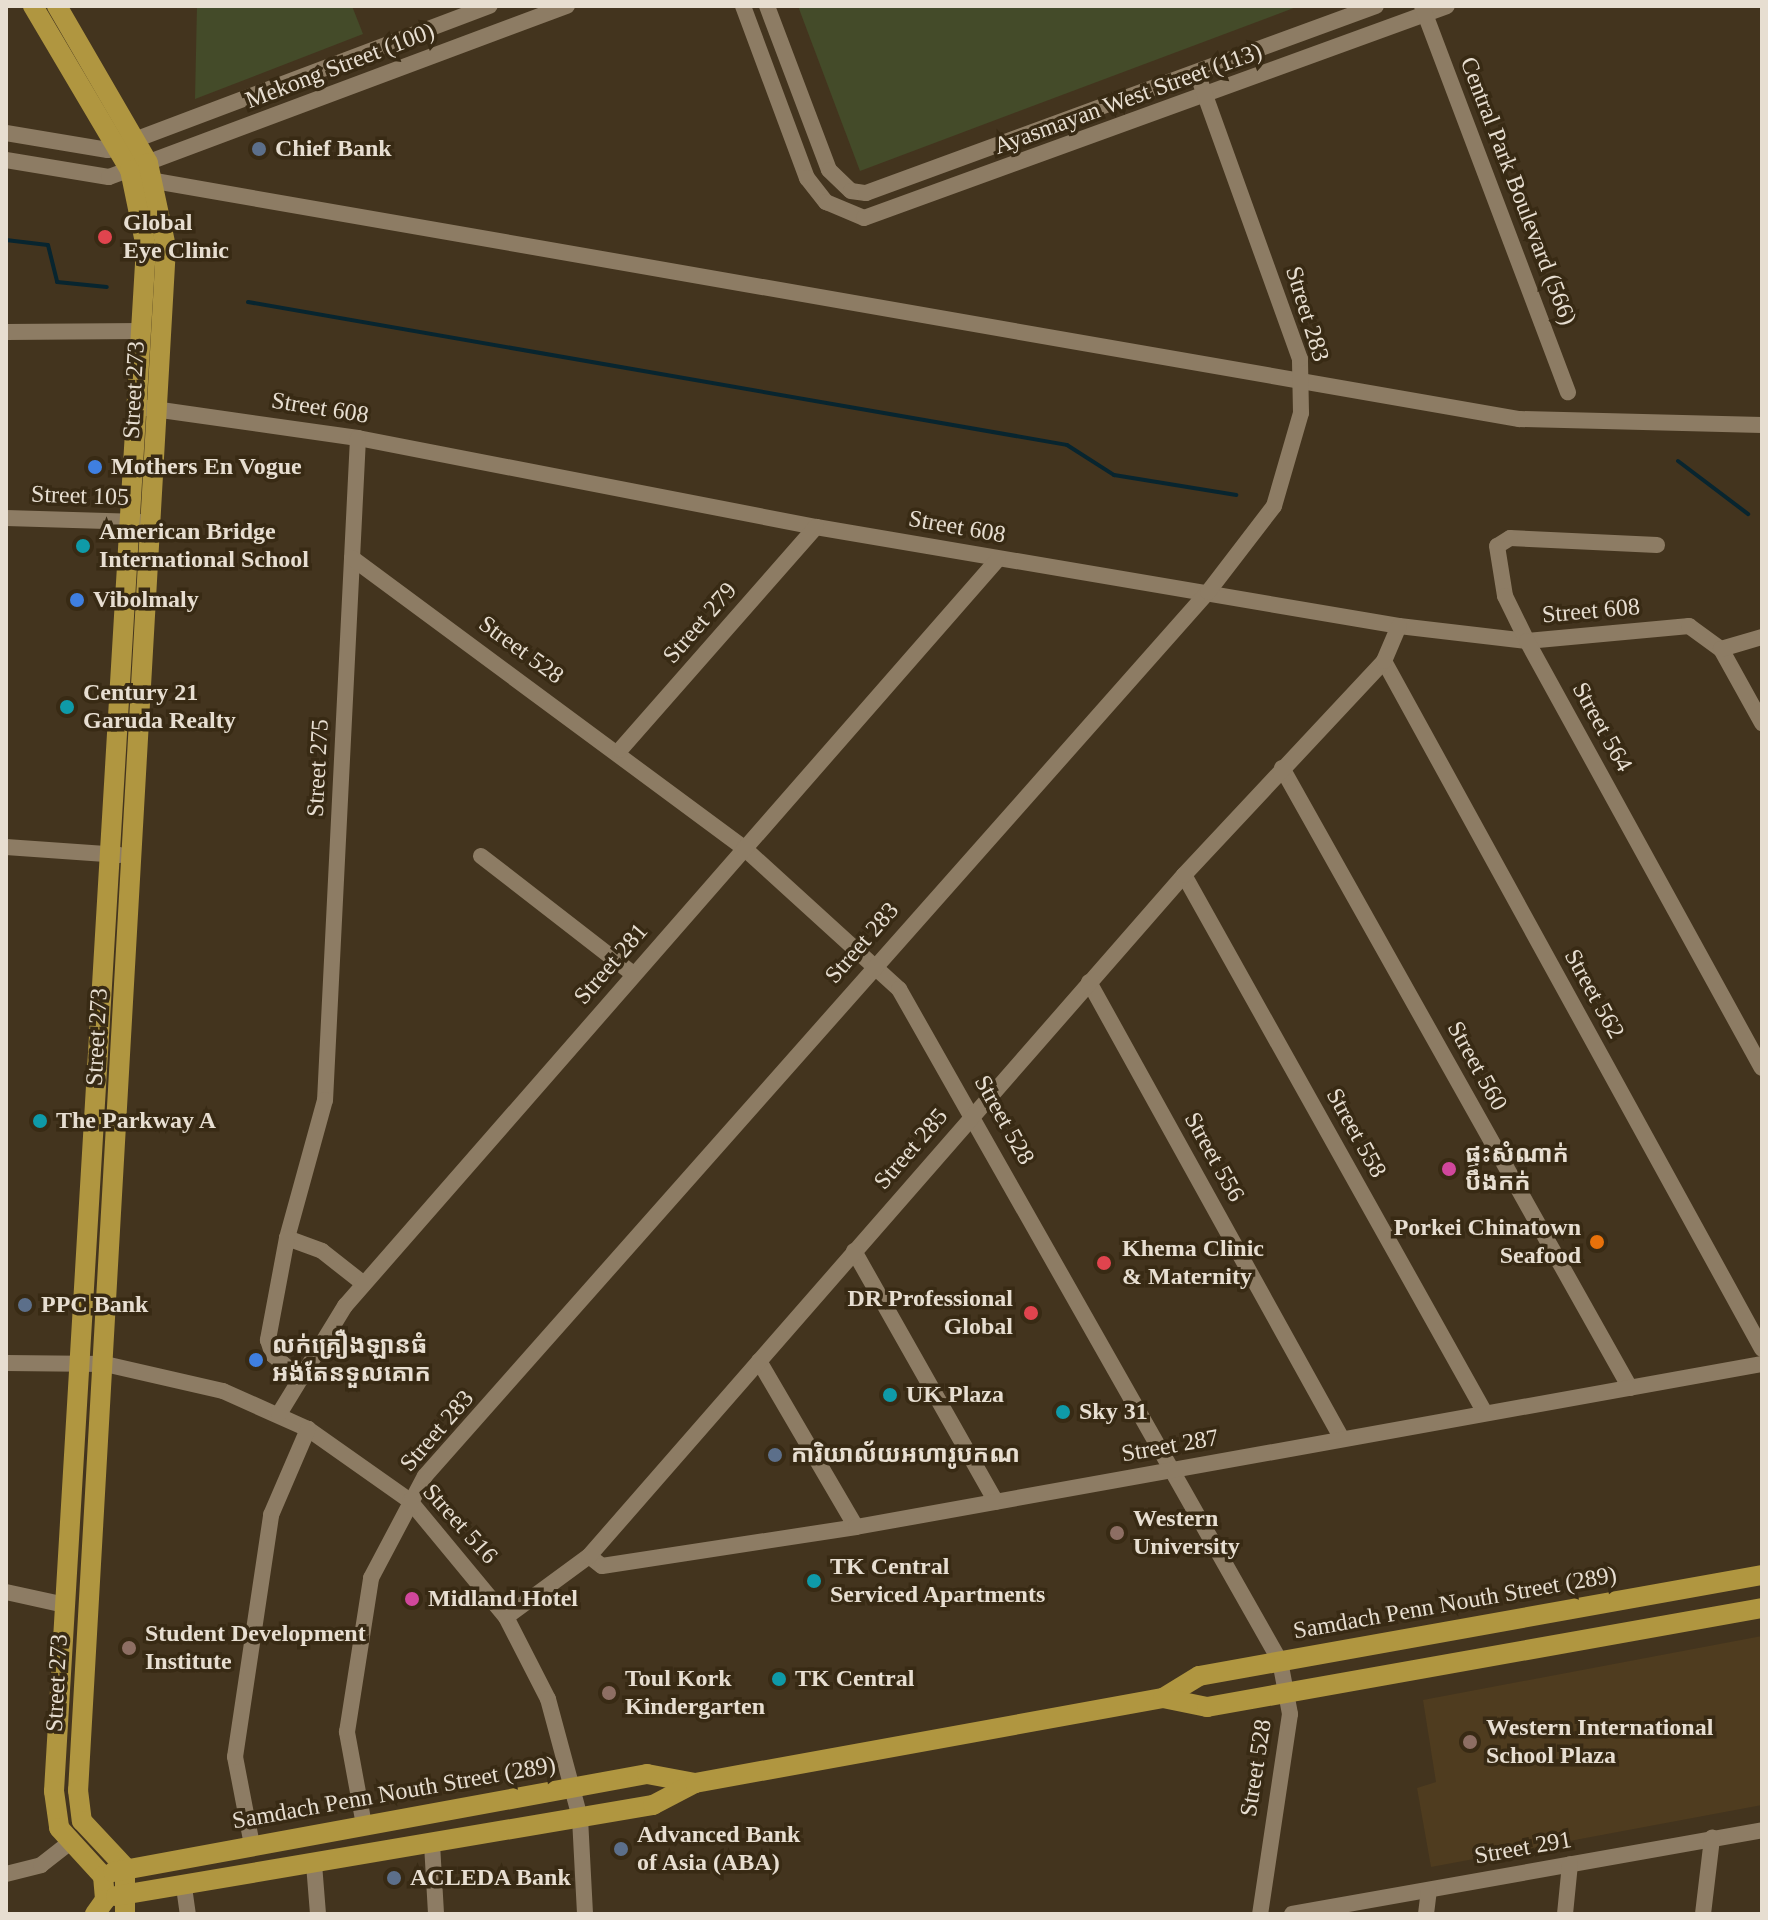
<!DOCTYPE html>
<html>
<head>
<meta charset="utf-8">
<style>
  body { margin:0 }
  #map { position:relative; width:1768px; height:1920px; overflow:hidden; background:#43341e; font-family:"Times New Roman","Noto Sans Khmer",serif }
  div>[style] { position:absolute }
  .built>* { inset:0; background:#4f3c1f }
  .green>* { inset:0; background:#444b29 }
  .stream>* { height:4px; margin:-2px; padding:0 2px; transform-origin:2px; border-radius:2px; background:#08252f }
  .minor>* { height:16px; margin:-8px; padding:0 8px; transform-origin:8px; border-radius:8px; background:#8d7c64 }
  .major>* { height:20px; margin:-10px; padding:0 10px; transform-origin:10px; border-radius:10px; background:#b09640 }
  .dots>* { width:22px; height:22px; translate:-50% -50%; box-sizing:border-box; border:4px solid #382a14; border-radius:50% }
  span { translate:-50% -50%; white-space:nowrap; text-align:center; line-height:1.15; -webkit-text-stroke:7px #382a14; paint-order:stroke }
  .street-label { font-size:24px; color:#e7ded1 }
  .poi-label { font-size:24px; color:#e7ded1; font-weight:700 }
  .left { translate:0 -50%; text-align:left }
  .right { translate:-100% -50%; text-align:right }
  .frame { position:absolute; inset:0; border:8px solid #e7ded1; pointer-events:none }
</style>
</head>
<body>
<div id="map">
  <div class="built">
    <i style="clip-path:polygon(1762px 1636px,1762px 1805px,1431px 1867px,1417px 1788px,1436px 1782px,1423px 1700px)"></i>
  </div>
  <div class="green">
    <i style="clip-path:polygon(197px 6px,352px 6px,363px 34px,195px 99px)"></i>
    <i style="clip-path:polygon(798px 6px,1299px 6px,860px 171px)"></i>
  </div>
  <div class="stream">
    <i style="left:6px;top:240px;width:42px;rotate:6.8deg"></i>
    <i style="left:48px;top:245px;width:38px;rotate:76deg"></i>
    <i style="left:57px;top:282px;width:50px;rotate:5.7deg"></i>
    <i style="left:248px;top:302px;width:831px;rotate:9.9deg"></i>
    <i style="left:1067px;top:445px;width:56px;rotate:32.6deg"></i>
    <i style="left:1114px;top:475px;width:124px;rotate:9.3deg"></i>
    <i style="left:1678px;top:461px;width:88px;rotate:37.1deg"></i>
  </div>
  <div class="minor">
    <i style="left:743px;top:6px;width:184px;rotate:69.6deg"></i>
    <i style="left:807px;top:178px;width:31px;rotate:52deg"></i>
    <i style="left:826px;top:202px;width:41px;rotate:22.8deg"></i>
    <i style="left:864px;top:218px;width:620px;rotate:-19.98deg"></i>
    <i style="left:767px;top:6px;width:175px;rotate:69.3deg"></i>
    <i style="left:829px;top:170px;width:30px;rotate:44deg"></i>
    <i style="left:851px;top:191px;width:15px;rotate:8deg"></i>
    <i style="left:866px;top:193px;width:543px;rotate:-20.14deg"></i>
    <i style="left:1422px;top:6px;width:413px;rotate:69.3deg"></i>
    <i style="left:6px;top:133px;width:103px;rotate:9.5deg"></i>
    <i style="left:108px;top:150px;width:408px;rotate:-20.7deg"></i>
    <i style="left:6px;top:160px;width:104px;rotate:9.4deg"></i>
    <i style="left:109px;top:177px;width:489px;rotate:-20.5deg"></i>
    <i style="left:155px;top:181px;width:1385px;rotate:9.9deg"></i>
    <i style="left:1519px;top:419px;width:243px;rotate:1.4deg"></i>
    <i style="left:6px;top:332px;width:136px;rotate:-0.4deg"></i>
    <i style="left:147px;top:408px;width:213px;rotate:8.1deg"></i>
    <i style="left:358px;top:438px;width:467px;rotate:11deg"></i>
    <i style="left:816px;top:527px;width:591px;rotate:9.64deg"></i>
    <i style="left:1399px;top:626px;width:129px;rotate:6.7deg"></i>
    <i style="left:1527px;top:641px;width:163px;rotate:-5.3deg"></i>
    <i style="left:1689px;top:626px;width:39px;rotate:36deg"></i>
    <i style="left:1721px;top:649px;width:85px;rotate:61deg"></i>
    <i style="left:358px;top:438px;width:663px;rotate:92.85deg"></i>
    <i style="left:325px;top:1100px;width:143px;rotate:105.4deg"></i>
    <i style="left:287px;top:1238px;width:37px;rotate:20deg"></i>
    <i style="left:322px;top:1251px;width:53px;rotate:38.2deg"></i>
    <i style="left:6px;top:518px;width:134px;rotate:1.7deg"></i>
    <i style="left:1657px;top:545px;width:147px;rotate:-177.3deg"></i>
    <i style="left:1510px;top:538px;width:15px;rotate:148deg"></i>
    <i style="left:1497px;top:546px;width:51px;rotate:80.9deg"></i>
    <i style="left:1505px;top:596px;width:50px;rotate:63.9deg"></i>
    <i style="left:1527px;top:641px;width:487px;rotate:61.2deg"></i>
    <i style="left:352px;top:558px;width:488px;rotate:36.5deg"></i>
    <i style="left:744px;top:848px;width:210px;rotate:42.3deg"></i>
    <i style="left:899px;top:989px;width:772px;rotate:60.45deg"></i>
    <i style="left:1280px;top:1661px;width:54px;rotate:79.3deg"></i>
    <i style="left:1290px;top:1714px;width:202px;rotate:98.5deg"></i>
    <i style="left:1721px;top:649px;width:43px;rotate:-16.3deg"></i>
    <i style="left:1384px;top:661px;width:785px;rotate:61.21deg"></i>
    <i style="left:620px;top:750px;width:297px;rotate:-48.7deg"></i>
    <i style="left:1282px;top:768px;width:711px;rotate:60.69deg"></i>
    <i style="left:6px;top:847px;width:114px;rotate:4deg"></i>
    <i style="left:481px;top:856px;width:192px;rotate:37.8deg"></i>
    <i style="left:1184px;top:875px;width:616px;rotate:60.77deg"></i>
    <i style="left:1089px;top:982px;width:522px;rotate:61.03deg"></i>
    <i style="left:287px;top:1238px;width:104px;rotate:100.6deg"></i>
    <i style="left:268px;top:1340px;width:16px;rotate:72deg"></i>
    <i style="left:273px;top:1355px;width:32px;rotate:41deg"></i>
    <i style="left:854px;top:1251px;width:288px;rotate:60.5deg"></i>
    <i style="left:759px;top:1361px;width:192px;rotate:59.7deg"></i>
    <i style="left:6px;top:1363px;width:99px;rotate:0.6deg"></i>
    <i style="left:105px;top:1364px;width:121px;rotate:12.9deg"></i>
    <i style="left:223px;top:1391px;width:93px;rotate:24.1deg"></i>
    <i style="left:308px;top:1429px;width:125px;rotate:35.2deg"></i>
    <i style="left:410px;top:1501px;width:151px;rotate:50.4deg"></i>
    <i style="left:506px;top:1617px;width:92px;rotate:62.9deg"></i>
    <i style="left:548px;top:1699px;width:123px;rotate:74.9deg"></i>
    <i style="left:580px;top:1818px;width:96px;rotate:87deg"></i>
    <i style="left:279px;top:1414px;width:127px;rotate:-58.6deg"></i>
    <i style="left:345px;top:1306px;width:992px;rotate:-48.84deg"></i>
    <i style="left:589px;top:1556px;width:16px;rotate:38deg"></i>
    <i style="left:602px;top:1566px;width:257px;rotate:-8.7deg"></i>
    <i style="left:856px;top:1527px;width:921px;rotate:-10.2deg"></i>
    <i style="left:6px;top:1592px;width:60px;rotate:12.4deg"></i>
    <i style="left:506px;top:1617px;width:103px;rotate:-36.3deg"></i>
    <i style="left:589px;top:1556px;width:904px;rotate:-48.86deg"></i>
    <i style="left:1184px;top:875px;width:293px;rotate:-46.9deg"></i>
    <i style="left:1384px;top:661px;width:38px;rotate:-67deg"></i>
    <i style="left:364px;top:1825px;width:95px;rotate:-100.4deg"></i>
    <i style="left:347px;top:1732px;width:156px;rotate:-81.1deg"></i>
    <i style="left:371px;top:1578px;width:115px;rotate:-62.1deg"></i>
    <i style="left:425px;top:1476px;width:1181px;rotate:-48.47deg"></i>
    <i style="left:1208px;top:592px;width:108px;rotate:-52.5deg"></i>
    <i style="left:1274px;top:506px;width:97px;rotate:-73.8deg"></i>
    <i style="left:1301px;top:413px;width:54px;rotate:-91.1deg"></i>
    <i style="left:1300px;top:359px;width:304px;rotate:-109.8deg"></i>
    <i style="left:432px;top:1844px;width:70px;rotate:86.7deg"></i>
    <i style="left:252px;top:1845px;width:90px;rotate:-100.9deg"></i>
    <i style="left:235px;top:1757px;width:245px;rotate:-81.5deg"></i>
    <i style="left:271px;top:1515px;width:94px;rotate:-66.7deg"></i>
    <i style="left:314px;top:1864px;width:50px;rotate:85.4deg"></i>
    <i style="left:6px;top:1874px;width:36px;rotate:-14deg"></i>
    <i style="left:41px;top:1865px;width:37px;rotate:-38deg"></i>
    <i style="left:184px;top:1887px;width:27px;rotate:82deg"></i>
    <i style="left:1292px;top:1914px;width:477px;rotate:-10.1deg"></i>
    <i style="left:1426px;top:1914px;width:24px;rotate:-83deg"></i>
    <i style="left:1565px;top:1914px;width:50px;rotate:-84.3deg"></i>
    <i style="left:1703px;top:1914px;width:77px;rotate:-83.2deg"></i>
  </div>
  <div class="major">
    <i style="left:33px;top:6px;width:191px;rotate:59.4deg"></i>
    <i style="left:130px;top:170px;width:79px;rotate:78.3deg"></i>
    <i style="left:146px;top:247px;width:1547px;rotate:93.41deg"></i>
    <i style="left:54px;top:1791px;width:37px;rotate:82deg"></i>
    <i style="left:59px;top:1828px;width:65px;rotate:47.5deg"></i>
    <i style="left:103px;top:1876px;width:24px;rotate:85deg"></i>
    <i style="left:105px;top:1900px;width:17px;rotate:126deg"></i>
    <i style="left:57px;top:6px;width:181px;rotate:59.9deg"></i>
    <i style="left:148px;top:163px;width:86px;rotate:77.9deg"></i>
    <i style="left:166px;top:247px;width:1546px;rotate:93.26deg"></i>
    <i style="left:78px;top:1790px;width:31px;rotate:83deg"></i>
    <i style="left:82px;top:1821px;width:63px;rotate:46.9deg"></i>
    <i style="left:125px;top:1867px;width:47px;rotate:90deg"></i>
    <i style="left:1163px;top:1698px;width:42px;rotate:-31.4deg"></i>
    <i style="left:1199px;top:1676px;width:572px;rotate:-10.17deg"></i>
    <i style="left:113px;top:1872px;width:543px;rotate:-10.4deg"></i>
    <i style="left:647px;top:1774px;width:49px;rotate:10.6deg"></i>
    <i style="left:116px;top:1896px;width:545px;rotate:-9.62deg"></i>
    <i style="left:653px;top:1805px;width:47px;rotate:-27.6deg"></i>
    <i style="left:695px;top:1783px;width:476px;rotate:-10.3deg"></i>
    <i style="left:1163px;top:1698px;width:45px;rotate:11.6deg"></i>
    <i style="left:1207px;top:1707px;width:564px;rotate:-10.11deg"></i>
  </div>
  <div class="dots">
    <i style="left:259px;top:149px;background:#5c6f8a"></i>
    <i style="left:105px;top:237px;background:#e0444e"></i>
    <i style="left:95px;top:467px;background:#3f7fe0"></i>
    <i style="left:83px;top:546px;background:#0f9aa8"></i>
    <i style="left:77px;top:600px;background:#3f7fe0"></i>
    <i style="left:67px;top:707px;background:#0f9aa8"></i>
    <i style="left:40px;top:1121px;background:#0f9aa8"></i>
    <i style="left:1449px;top:1169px;background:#d1479c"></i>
    <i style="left:1597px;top:1242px;background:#e8710a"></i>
    <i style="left:1104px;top:1263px;background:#e0444e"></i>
    <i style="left:25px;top:1305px;background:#5c6f8a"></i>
    <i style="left:1031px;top:1313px;background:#e0444e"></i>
    <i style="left:256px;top:1360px;background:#3f7fe0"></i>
    <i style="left:890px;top:1395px;background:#0f9aa8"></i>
    <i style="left:1063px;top:1412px;background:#0f9aa8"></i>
    <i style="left:775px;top:1455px;background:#5c6f8a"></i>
    <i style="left:1117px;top:1533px;background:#8d6e63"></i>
    <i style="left:814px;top:1581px;background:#0f9aa8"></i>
    <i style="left:412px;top:1599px;background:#d1479c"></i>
    <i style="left:129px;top:1648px;background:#8d6e63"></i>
    <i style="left:779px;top:1679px;background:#0f9aa8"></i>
    <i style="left:609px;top:1693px;background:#8d6e63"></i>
    <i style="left:1470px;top:1742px;background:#8d6e63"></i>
    <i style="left:621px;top:1849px;background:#5c6f8a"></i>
    <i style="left:394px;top:1878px;background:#5c6f8a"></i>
  </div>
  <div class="street-label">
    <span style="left:340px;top:66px;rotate:-21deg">Mekong Street (100)</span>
    <span style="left:1128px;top:99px;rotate:-20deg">Ayasmayan West Street (113)</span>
    <span style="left:1518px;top:191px;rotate:69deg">Central Park Boulevard (566)</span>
    <span style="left:1307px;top:314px;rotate:73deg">Street 283</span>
    <span style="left:134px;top:390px;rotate:-87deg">Street 273</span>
    <span style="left:320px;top:408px;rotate:9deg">Street 608</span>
    <span style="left:80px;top:496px;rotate:2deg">Street 105</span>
    <span style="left:957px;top:527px;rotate:10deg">Street 608</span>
    <span style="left:1591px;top:611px;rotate:-5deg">Street 608</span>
    <span style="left:700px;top:623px;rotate:-49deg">Street 279</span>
    <span style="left:521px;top:650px;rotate:36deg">Street 528</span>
    <span style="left:1602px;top:727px;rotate:61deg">Street 564</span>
    <span style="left:318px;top:768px;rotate:-87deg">Street 275</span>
    <span style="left:862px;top:943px;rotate:-49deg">Street 283</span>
    <span style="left:611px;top:964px;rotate:-49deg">Street 281</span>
    <span style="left:1594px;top:994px;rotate:61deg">Street 562</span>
    <span style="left:97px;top:1037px;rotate:-87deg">Street 273</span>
    <span style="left:1477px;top:1066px;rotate:61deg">Street 560</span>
    <span style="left:1004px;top:1120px;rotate:61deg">Street 528</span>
    <span style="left:1356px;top:1133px;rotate:61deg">Street 558</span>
    <span style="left:911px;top:1149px;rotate:-49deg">Street 285</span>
    <span style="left:1214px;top:1157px;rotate:61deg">Street 556</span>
    <span style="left:437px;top:1431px;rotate:-49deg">Street 283</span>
    <span style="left:1170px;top:1446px;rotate:-10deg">Street 287</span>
    <span style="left:460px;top:1524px;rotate:48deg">Street 516</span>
    <span style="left:1455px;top:1603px;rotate:-10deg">Samdach Penn Nouth Street (289)</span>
    <span style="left:57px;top:1683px;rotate:-87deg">Street 273</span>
    <span style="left:1256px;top:1768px;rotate:-81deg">Street 528</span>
    <span style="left:394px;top:1793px;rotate:-10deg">Samdach Penn Nouth Street (289)</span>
    <span style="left:1523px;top:1848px;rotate:-10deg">Street 291</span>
  </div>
  <div class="poi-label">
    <span class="left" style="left:275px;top:149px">Chief Bank</span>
    <span class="left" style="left:123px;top:237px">Global<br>Eye Clinic</span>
    <span class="left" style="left:111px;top:467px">Mothers En Vogue</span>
    <span class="left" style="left:99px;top:546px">American Bridge<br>International School</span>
    <span class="left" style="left:93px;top:600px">Vibolmaly</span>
    <span class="left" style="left:83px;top:707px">Century 21<br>Garuda Realty</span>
    <span class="left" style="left:56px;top:1121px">The Parkway A</span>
    <span class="left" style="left:1465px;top:1169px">ផ្ទះសំណាក់<br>បឹងកក់</span>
    <span class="right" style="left:1581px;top:1242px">Porkei Chinatown<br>Seafood</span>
    <span class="left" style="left:1122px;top:1263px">Khema Clinic<br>&amp; Maternity</span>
    <span class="right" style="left:1013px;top:1313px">DR Professional<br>Global</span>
    <span class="left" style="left:41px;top:1305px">PPC Bank</span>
    <span class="left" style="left:272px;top:1360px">លក់គ្រឿងឡានធំ<br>អង់តែនទួលគោក</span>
    <span class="left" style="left:906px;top:1395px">UK Plaza</span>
    <span class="left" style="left:1079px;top:1412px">Sky 31</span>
    <span class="left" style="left:791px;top:1455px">ការិយាល័យអហារូបកណ</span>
    <span class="left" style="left:1133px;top:1533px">Western<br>University</span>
    <span class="left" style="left:830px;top:1581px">TK Central<br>Serviced Apartments</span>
    <span class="left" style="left:428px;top:1599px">Midland Hotel</span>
    <span class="left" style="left:145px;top:1648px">Student Development<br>Institute</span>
    <span class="left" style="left:625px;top:1693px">Toul Kork<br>Kindergarten</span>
    <span class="left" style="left:795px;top:1679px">TK Central</span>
    <span class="left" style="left:1486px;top:1742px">Western International<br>School Plaza</span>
    <span class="left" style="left:637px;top:1849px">Advanced Bank<br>of Asia (ABA)</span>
    <span class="left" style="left:410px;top:1878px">ACLEDA Bank</span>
  </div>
  <div class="frame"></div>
</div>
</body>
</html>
